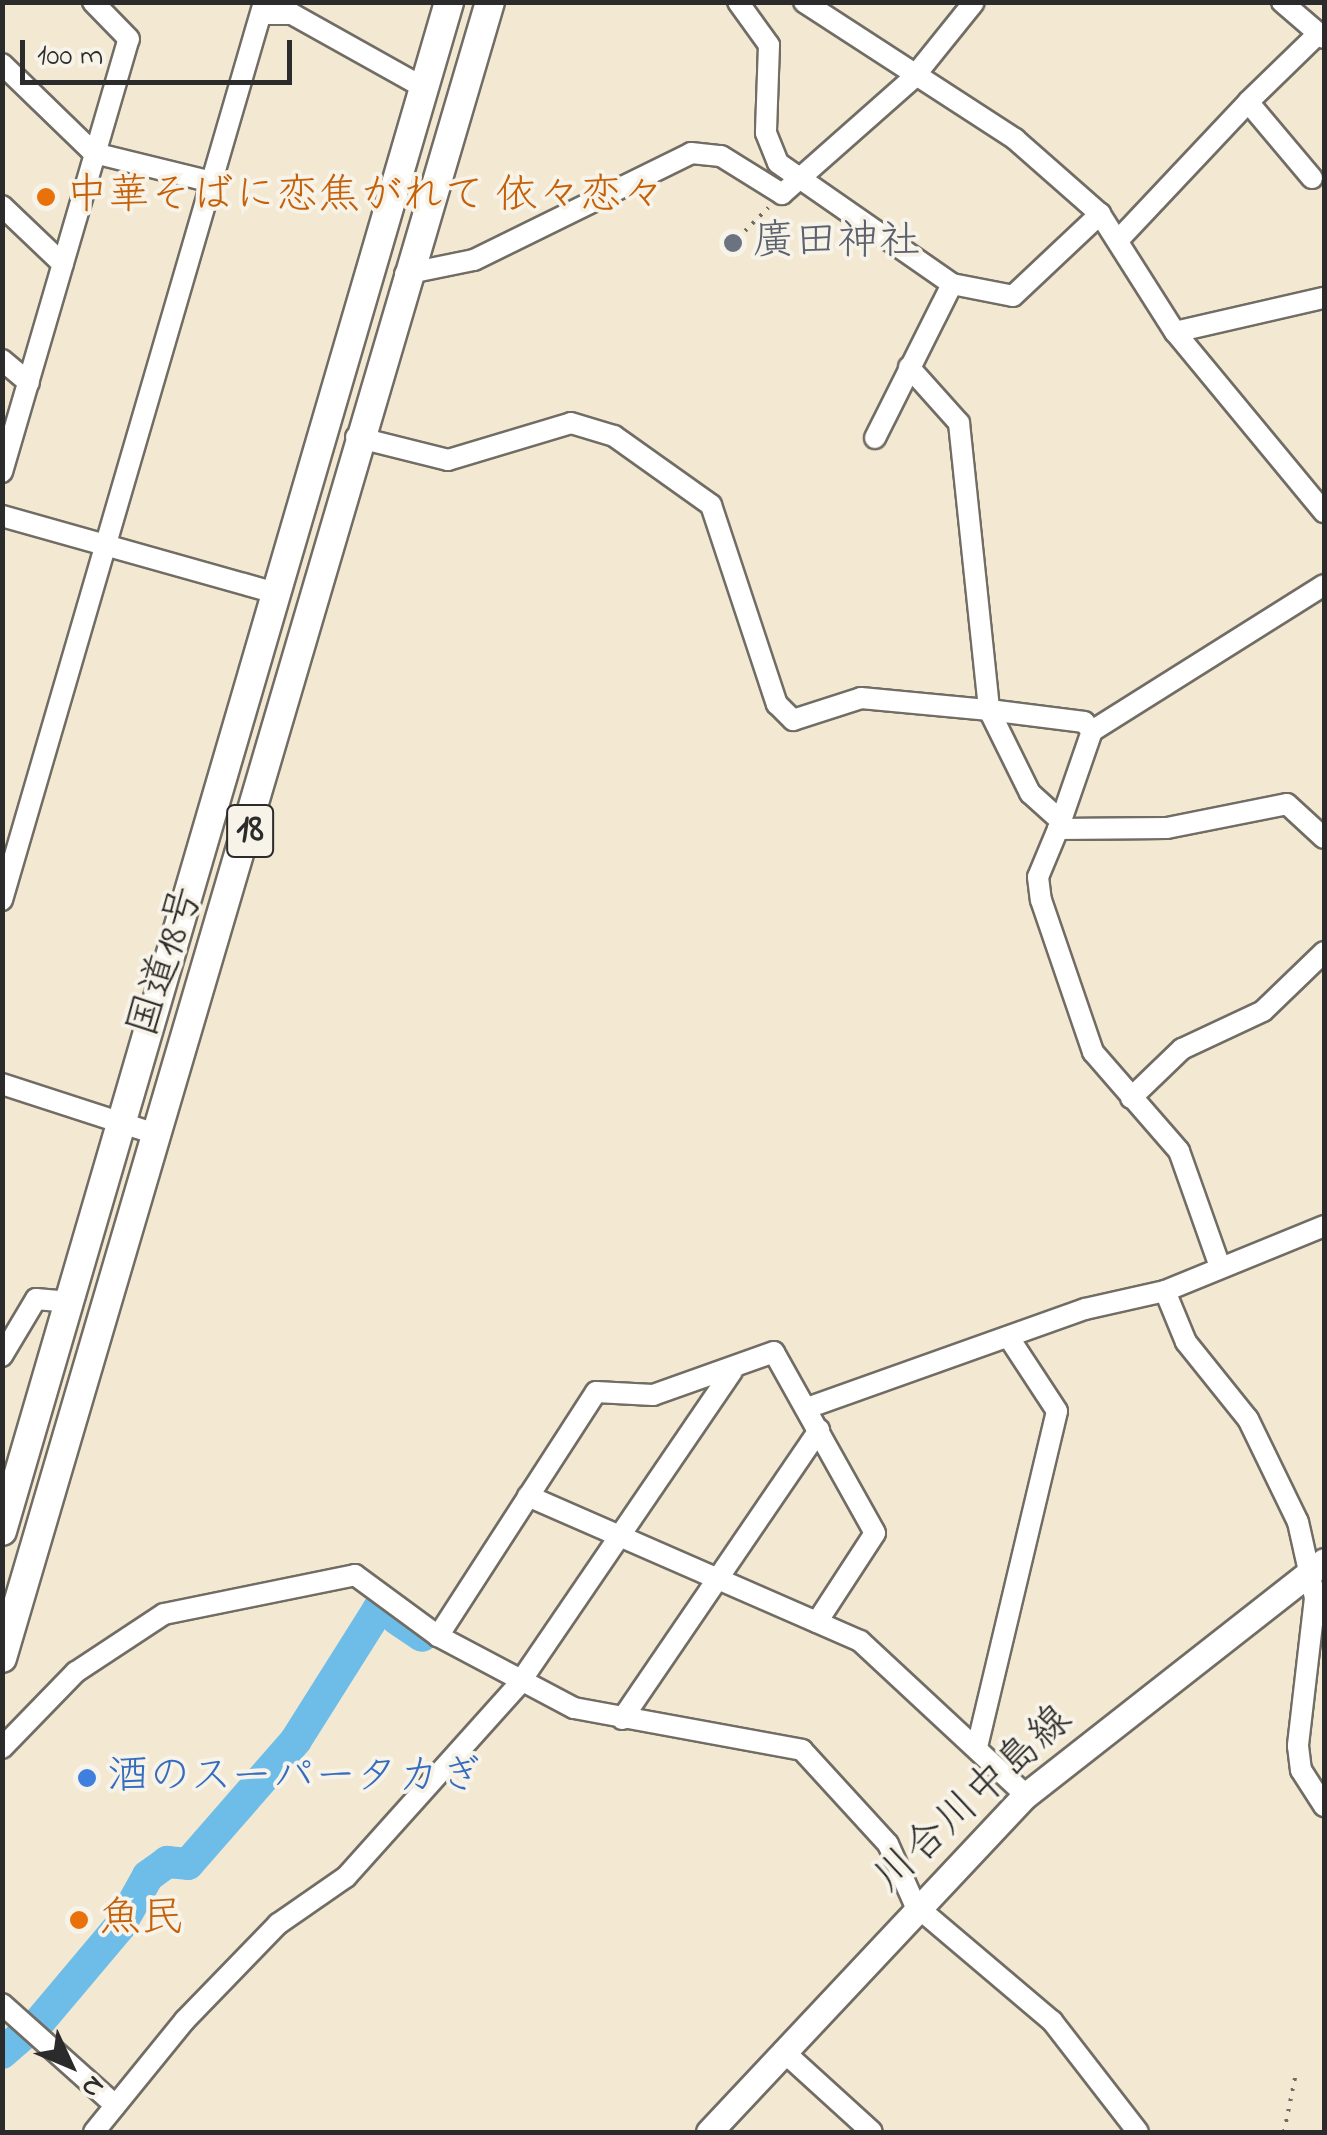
<!DOCTYPE html>
<html>
<head>
<meta charset="utf-8">
<style>
  body { margin:0 }
  #map { position:relative; width:1327px; height:2135px; overflow:hidden; background:#f3e8d2; font-family:"Indie Flower","Klee One",sans-serif }
  div>[style] { position:absolute }
  .river>* { height:32px; margin:-16px; padding:0 16px; transform-origin:16px; border-radius:16px; background:#6ebde9 }
  .path>* { height:4px; margin-top:-2px; transform-origin:0; background:repeating-linear-gradient(90deg,#716d65 0 2.5px,transparent 0 10.5px) }
  .roads { filter:drop-shadow(2px 0 #716d65) drop-shadow(-2px 0 #716d65) drop-shadow(0 2px #716d65) drop-shadow(0 -2px #716d65) }
  .minor>* { height:20px; margin:-10px; padding:0 10px; transform-origin:10px; border-radius:10px; background:#fff }
  .major>* { height:25px; margin:-12.5px; padding:0 12.5px; transform-origin:12.5px; border-radius:12.5px; background:#fff }
  .highway>* { height:28px; margin:-14px; padding:0 14px; transform-origin:14px; border-radius:14px; background:#fff }
  .dots>* { width:28px; height:28px; translate:-50% -50%; box-sizing:border-box; border:5px solid #f7f3e8; border-radius:50% }
  span { translate:-50% -50%; white-space:nowrap; text-align:center; line-height:1.15; -webkit-text-stroke:8px #f7f3e8; paint-order:stroke }
  .shield-label span { padding:2px 8px; background:#f7f3e8; border:2px solid; border-radius:8px; -webkit-text-stroke-width:0 }
  .shield-label { font-size:40px; color:#2b2b2b; font-weight:700 }
  .food-label { font-size:42px; color:#c56008 }
  .left { translate:0 -50%; text-align:left }
  .worship-label { font-size:42px; color:#5b616d }
  .street-label { font-size:42px; color:#2b2b2b }
  .shop-label { font-size:42px; color:#366cbe }
  .frame { position:absolute; inset:0; border:5px solid #2b2b2b; pointer-events:none }
  .north { position:absolute; left:20px; top:2015px; width:100px; height:100px; -webkit-text-stroke:8px #f7f3e8; paint-order:stroke; rotate:134deg; font-size:28px; font-weight:700; line-height:40px; text-align:center; color:#2b2b2b }
  .north::after { content:''; display:block; margin:auto; width:35px; height:45px; background:#2b2b2b; clip-path:polygon(50% 0,100% 100%,50% 72%,0 100%) }
  .scale { position:absolute; left:20px; top:40px; width:272px; height:45px; box-sizing:border-box; border:5px solid #2b2b2b; border-top:0; padding-left:12px; font-size:30px; line-height:35px; white-space:nowrap; color:#2b2b2b; -webkit-text-stroke:8px #f7f3e8; paint-order:stroke }
</style>
</head>
<body>
<div id="map">
  <div class="river">
    <i style="left:397px;top:1619px;width:30px;rotate:34deg"></i>
    <i style="left:40px;top:2021px;width:124px;rotate:-49.9deg"></i>
    <i style="left:120px;top:1926px;width:57px;rotate:-60.8deg"></i>
    <i style="left:148px;top:1876px;width:24px;rotate:-36deg"></i>
    <i style="left:167px;top:1862px;width:21px;rotate:5deg"></i>
    <i style="left:188px;top:1864px;width:164px;rotate:-48.9deg"></i>
    <i style="left:296px;top:1740px;width:154px;rotate:-57.8deg"></i>
    <i style="left:378px;top:1610px;width:14px;rotate:17deg"></i>
    <i style="left:2px;top:2053px;width:32px;rotate:-41deg"></i>
  </div>
  <div class="path">
    <i style="left:745px;top:231px;width:33px;rotate:-45deg"></i>
    <i style="left:1284px;top:2132px;width:60px;rotate:-78.5deg"></i>
  </div>
  <div class="roads">
    <div class="minor">
      <i style="left:738px;top:2px;width:53px;rotate:54.2deg"></i>
      <i style="left:769px;top:45px;width:88px;rotate:92deg"></i>
      <i style="left:766px;top:133px;width:32px;rotate:68deg"></i>
      <i style="left:778px;top:163px;width:212px;rotate:34.8deg"></i>
      <i style="left:952px;top:284px;width:62px;rotate:11.1deg"></i>
      <i style="left:1013px;top:296px;width:120px;rotate:-43.3deg"></i>
      <i style="left:804px;top:2px;width:252px;rotate:33deg"></i>
      <i style="left:1015px;top:139px;width:113px;rotate:41.4deg"></i>
      <i style="left:1100px;top:214px;width:140px;rotate:57.6deg"></i>
      <i style="left:1175px;top:332px;width:234px;rotate:50.4deg"></i>
      <i style="left:1282px;top:2px;width:55px;rotate:40.6deg"></i>
      <i style="left:265px;top:14px;width:27px"></i>
      <i style="left:292px;top:14px;width:154px;rotate:29.2deg"></i>
      <i style="left:2px;top:64px;width:128px;rotate:44.1deg"></i>
      <i style="left:94px;top:153px;width:122px;rotate:13.8deg"></i>
      <i style="left:1312px;top:178px;width:99px;rotate:-130.1deg"></i>
      <i style="left:1248px;top:102px;width:96px;rotate:-44.2deg"></i>
      <i style="left:2px;top:206px;width:84px;rotate:43.6deg"></i>
      <i style="left:1121px;top:237px;width:185px;rotate:-46.7deg"></i>
      <i style="left:405px;top:274px;width:70px;rotate:-11.5deg"></i>
      <i style="left:474px;top:260px;width:242px;rotate:-26.2deg"></i>
      <i style="left:691px;top:153px;width:30px;rotate:6deg"></i>
      <i style="left:721px;top:156px;width:72px;rotate:31.9deg"></i>
      <i style="left:782px;top:194px;width:175px;rotate:-41.5deg"></i>
      <i style="left:913px;top:78px;width:97px;rotate:-51.2deg"></i>
      <i style="left:1175px;top:332px;width:153px;rotate:-12.9deg"></i>
      <i style="left:2px;top:360px;width:35px;rotate:40deg"></i>
      <i style="left:909px;top:367px;width:75px;rotate:48.2deg"></i>
      <i style="left:959px;top:423px;width:289px;rotate:84deg"></i>
      <i style="left:989px;top:710px;width:96px;rotate:7.2deg"></i>
      <i style="left:1084px;top:722px;width:12px;rotate:48deg"></i>
      <i style="left:356px;top:437px;width:95px;rotate:14deg"></i>
      <i style="left:448px;top:460px;width:128px;rotate:-16.7deg"></i>
      <i style="left:571px;top:423px;width:45px;rotate:16.8deg"></i>
      <i style="left:614px;top:436px;width:119px;rotate:35.4deg"></i>
      <i style="left:711px;top:505px;width:210px;rotate:71.7deg"></i>
      <i style="left:777px;top:704px;width:23px;rotate:45deg"></i>
      <i style="left:793px;top:720px;width:71px;rotate:-17.9deg"></i>
      <i style="left:861px;top:698px;width:129px;rotate:5.4deg"></i>
      <i style="left:989px;top:710px;width:93px;rotate:63.7deg"></i>
      <i style="left:1030px;top:793px;width:42px;rotate:42.1deg"></i>
      <i style="left:875px;top:438px;width:172px;rotate:-63.4deg"></i>
      <i style="left:2px;top:472px;width:451px;rotate:-73.7deg"></i>
      <i style="left:129px;top:39px;width:52px;rotate:-134.2deg"></i>
      <i style="left:2px;top:516px;width:280px;rotate:15.7deg"></i>
      <i style="left:1324px;top:585px;width:274px;rotate:147.8deg"></i>
      <i style="left:1092px;top:731px;width:104px;rotate:109.1deg"></i>
      <i style="left:1058px;top:829px;width:109px;rotate:-0.5deg"></i>
      <i style="left:1167px;top:828px;width:122px;rotate:-11.3deg"></i>
      <i style="left:1287px;top:804px;width:50px;rotate:42.6deg"></i>
      <i style="left:1058px;top:829px;width:52px;rotate:112.6deg"></i>
      <i style="left:1038px;top:877px;width:23px;rotate:83deg"></i>
      <i style="left:1041px;top:900px;width:161px;rotate:71.1deg"></i>
      <i style="left:1093px;top:1052px;width:131px;rotate:49deg"></i>
      <i style="left:1179px;top:1151px;width:123px;rotate:70.5deg"></i>
      <i style="left:2px;top:900px;width:935px;rotate:-73.73deg"></i>
      <i style="left:2px;top:1084px;width:159px;rotate:18deg"></i>
      <i style="left:1131px;top:1098px;width:71px;rotate:-43.9deg"></i>
      <i style="left:1182px;top:1049px;width:89px;rotate:-25.1deg"></i>
      <i style="left:1263px;top:1011px;width:85px;rotate:-44deg"></i>
      <i style="left:1165px;top:1291px;width:55px;rotate:67.6deg"></i>
      <i style="left:1186px;top:1342px;width:99px;rotate:51.2deg"></i>
      <i style="left:1248px;top:1419px;width:114px;rotate:64.1deg"></i>
      <i style="left:1298px;top:1522px;width:78px;rotate:77.4deg"></i>
      <i style="left:1315px;top:1598px;width:149px;rotate:96.6deg"></i>
      <i style="left:1298px;top:1746px;width:24px;rotate:83deg"></i>
      <i style="left:1301px;top:1770px;width:43px;rotate:57.4deg"></i>
      <i style="left:2px;top:1356px;width:66px;rotate:-59.2deg"></i>
      <i style="left:36px;top:1299px;width:34px;rotate:5deg"></i>
      <i style="left:807px;top:1408px;width:295px;rotate:-19.6deg"></i>
      <i style="left:1085px;top:1309px;width:82px;rotate:-12.7deg"></i>
      <i style="left:1165px;top:1291px;width:172px;rotate:-22.2deg"></i>
      <i style="left:528px;top:1496px;width:362px;rotate:23.6deg"></i>
      <i style="left:860px;top:1641px;width:226px;rotate:42.9deg"></i>
      <i style="left:817px;top:1622px;width:106px;rotate:-56.9deg"></i>
      <i style="left:875px;top:1533px;width:207px;rotate:-119.2deg"></i>
      <i style="left:774px;top:1352px;width:128px;rotate:160.4deg"></i>
      <i style="left:653px;top:1395px;width:57px;rotate:-177deg"></i>
      <i style="left:596px;top:1392px;width:291px;rotate:122.9deg"></i>
      <i style="left:438px;top:1636px;width:154px;rotate:27.9deg"></i>
      <i style="left:574px;top:1708px;width:232px;rotate:10.4deg"></i>
      <i style="left:802px;top:1750px;width:127px;rotate:47.5deg"></i>
      <i style="left:888px;top:1844px;width:67px;rotate:66.1deg"></i>
      <i style="left:915px;top:1905px;width:180px;rotate:40.3deg"></i>
      <i style="left:1052px;top:2021px;width:140px;rotate:52.2deg"></i>
      <i style="left:622px;top:1719px;width:350px;rotate:-55.7deg"></i>
      <i style="left:977px;top:1747px;width:345px;rotate:-76.6deg"></i>
      <i style="left:1057px;top:1411px;width:87px;rotate:-123.3deg"></i>
      <i style="left:2px;top:1748px;width:106px;rotate:-45.8deg"></i>
      <i style="left:76px;top:1672px;width:105px;rotate:-33.4deg"></i>
      <i style="left:164px;top:1614px;width:195px;rotate:-11.5deg"></i>
      <i style="left:355px;top:1575px;width:103px;rotate:36.3deg"></i>
      <i style="left:2px;top:2004px;width:152px;rotate:41.8deg"></i>
      <i style="left:783px;top:2051px;width:120px;rotate:42.3deg"></i>
      <i style="left:94px;top:2132px;width:144px;rotate:-50.9deg"></i>
      <i style="left:185px;top:2020px;width:134px;rotate:-45.9deg"></i>
      <i style="left:278px;top:1924px;width:83px;rotate:-34.7deg"></i>
      <i style="left:346px;top:1877px;width:258px;rotate:-48.1deg"></i>
      <i style="left:518px;top:1685px;width:380px;rotate:-55.7deg"></i>
    </div>
    <div class="major">
      <i style="left:709px;top:2132px;width:463px;rotate:-46.8deg"></i>
      <i style="left:1026px;top:1795px;width:379px;rotate:-38.1deg"></i>
    </div>
    <div class="highway">
      <i style="left:2px;top:1531px;width:1593px;rotate:-73.7deg"></i>
      <i style="left:2px;top:1658px;width:1726px;rotate:-73.58deg"></i>
    </div>
  </div>
  <div class="dots">
    <i style="left:46px;top:197px;background:#e8710a"></i>
    <i style="left:733px;top:243px;background:#6b7280"></i>
    <i style="left:87px;top:1778px;background:#3f7fe0"></i>
    <i style="left:79px;top:1920px;background:#e8710a"></i>
  </div>
  <div class="shield-label">
    <span style="left:250px;top:831px">18</span>
  </div>
  <div class="food-label">
    <span class="left" style="left:66px;top:197px">中華そばに恋焦がれて 依々恋々</span>
    <span class="left" style="left:99px;top:1920px">魚民</span>
  </div>
  <div class="worship-label">
    <span class="left" style="left:753px;top:243px">廣田神社</span>
  </div>
  <div class="street-label">
    <span style="left:167px;top:962px;rotate:-72deg">国道18号</span>
    <span style="left:974px;top:1800px;rotate:-43deg">川合川中島線</span>
  </div>
  <div class="shop-label">
    <span class="left" style="left:107px;top:1778px">酒のスーパータカぎ</span>
  </div>
  <div class="frame"></div>
  <div class="north">N</div>
  <div class="scale">100 m</div>
</div>
</body>
</html>
